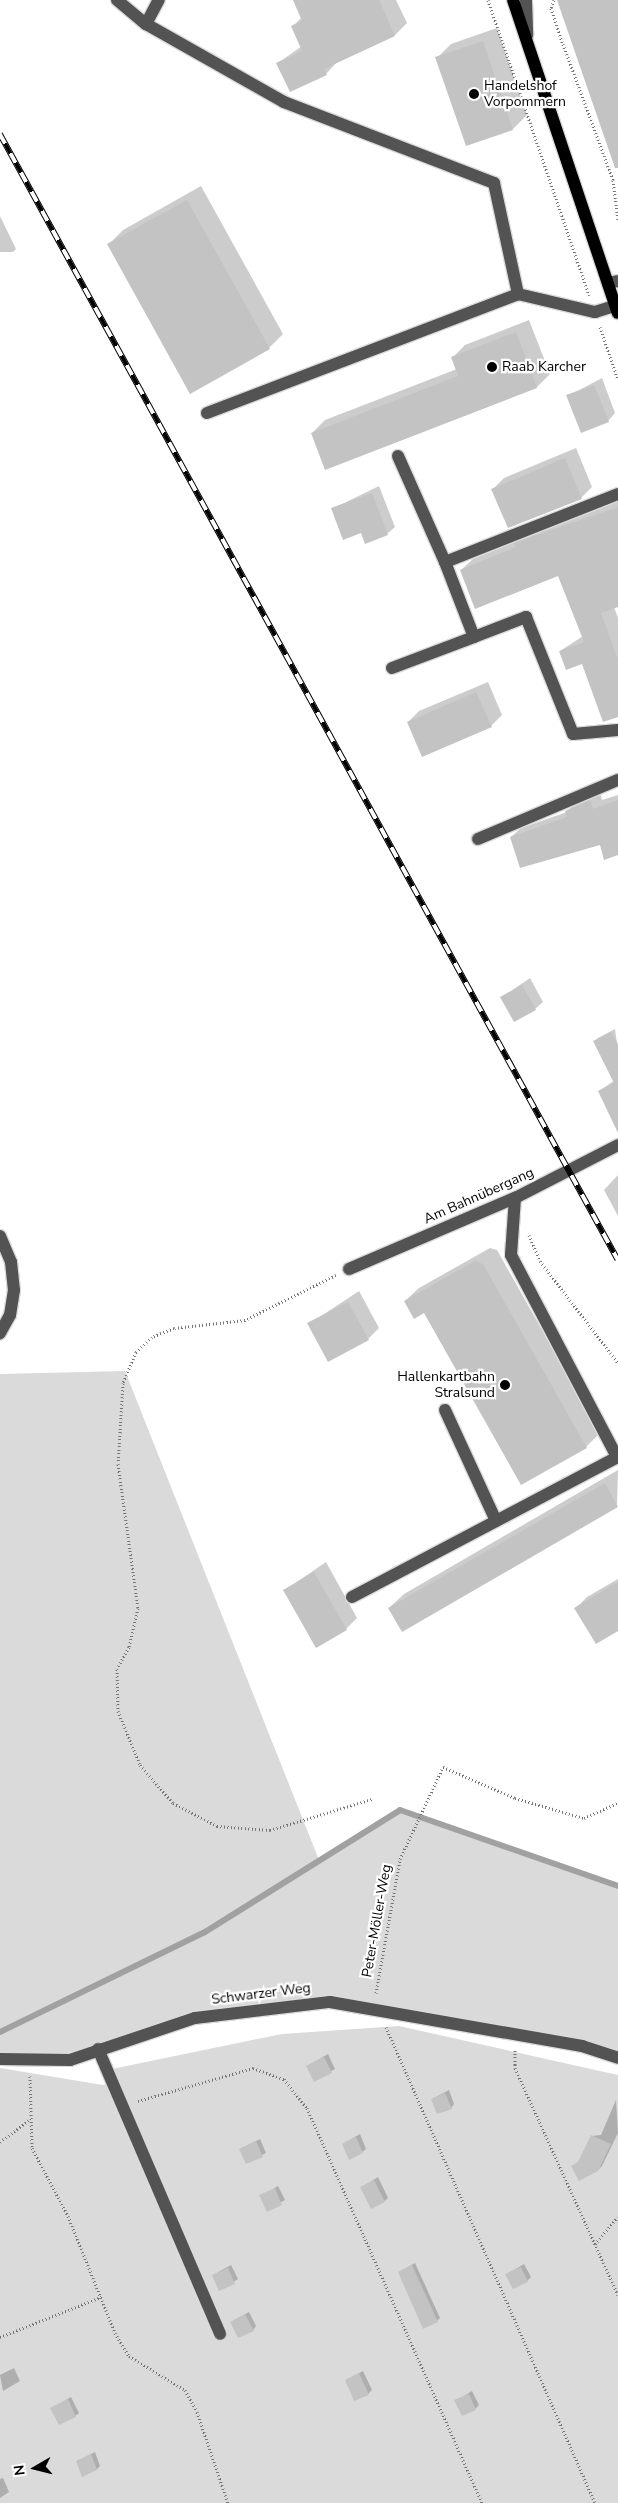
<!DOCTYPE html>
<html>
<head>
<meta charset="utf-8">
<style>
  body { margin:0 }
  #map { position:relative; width:618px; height:2503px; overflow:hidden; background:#fff; font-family:"Nunito Sans",sans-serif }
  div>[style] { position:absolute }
  .green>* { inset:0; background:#dadada }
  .shadow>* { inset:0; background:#0003 }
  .stream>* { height:6px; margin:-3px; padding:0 3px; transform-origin:3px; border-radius:3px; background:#a1a1a1 }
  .building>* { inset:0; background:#c3c3c3 }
  .path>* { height:3px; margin-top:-1.5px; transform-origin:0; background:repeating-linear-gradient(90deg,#757575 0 1px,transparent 0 3.5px) }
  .roads { filter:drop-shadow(1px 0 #dbdbdb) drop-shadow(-1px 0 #dbdbdb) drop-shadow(0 1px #dbdbdb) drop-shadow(0 -1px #dbdbdb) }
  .minor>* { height:12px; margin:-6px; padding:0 6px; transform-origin:6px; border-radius:6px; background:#535353 }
  .major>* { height:12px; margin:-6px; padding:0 6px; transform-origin:6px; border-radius:6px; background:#000 }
  .rail>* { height:5.5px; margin-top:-2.75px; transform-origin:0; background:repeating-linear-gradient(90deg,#fff 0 11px,#000 0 22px); box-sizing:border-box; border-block:1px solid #000 }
  .dots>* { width:14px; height:14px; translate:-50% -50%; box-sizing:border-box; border:2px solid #fff; border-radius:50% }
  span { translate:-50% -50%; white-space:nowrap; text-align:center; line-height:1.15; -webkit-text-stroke:4.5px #fff; paint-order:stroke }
  .poi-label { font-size:14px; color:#000 }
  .left { translate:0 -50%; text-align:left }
  .right { translate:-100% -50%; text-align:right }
  .street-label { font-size:14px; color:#000 }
  .north { position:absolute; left:10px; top:2443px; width:50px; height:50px; -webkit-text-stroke:4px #fff; paint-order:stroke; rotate:262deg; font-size:14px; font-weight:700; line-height:20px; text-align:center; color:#000 }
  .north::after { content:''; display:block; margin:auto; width:18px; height:22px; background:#000; clip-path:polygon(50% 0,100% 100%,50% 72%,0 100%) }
</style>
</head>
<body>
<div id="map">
  <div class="green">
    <i style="clip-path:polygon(125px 1371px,319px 1860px,400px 1810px,618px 1886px,618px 2056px,330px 2002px,195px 2018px,70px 2060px,0 2059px,0 1374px)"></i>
    <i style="clip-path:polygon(399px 2026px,618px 2075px,618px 2503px,0 2503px,0 2068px,103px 2085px,114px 2081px,112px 2069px,282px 2034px)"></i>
  </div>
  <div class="shadow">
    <i style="clip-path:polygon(294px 0,396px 0,407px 23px,395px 35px,338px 61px,326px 74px,278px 63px,302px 46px,293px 26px,302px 17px)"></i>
    <i style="clip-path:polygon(497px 28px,527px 115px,513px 129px,467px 145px,437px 58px,451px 44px)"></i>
    <i style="clip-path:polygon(201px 186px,283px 334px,269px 348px,109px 244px,123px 230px)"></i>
    <i style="clip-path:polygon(0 216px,16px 249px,13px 252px,0 252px)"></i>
    <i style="clip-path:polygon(529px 320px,550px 374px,537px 387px,326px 469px,312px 433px,325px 420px,457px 369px,452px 358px,465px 345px)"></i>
    <i style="clip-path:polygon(602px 378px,615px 413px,608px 421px,568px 396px)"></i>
    <i style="clip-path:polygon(576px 448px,592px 487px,581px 498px,493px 489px,504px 478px)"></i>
    <i style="clip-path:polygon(379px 486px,395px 527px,387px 534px,361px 531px,332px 509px)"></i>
    <i style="clip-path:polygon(618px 499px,618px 605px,614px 607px,618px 618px,618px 715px,583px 662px,560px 651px,583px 636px,558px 574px,461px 570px,473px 559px,520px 540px,528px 532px)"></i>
    <i style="clip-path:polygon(488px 682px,502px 715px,491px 726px,408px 722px,419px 711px)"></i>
    <i style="clip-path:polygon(600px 792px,602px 800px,618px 795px,618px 854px,600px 843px,511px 837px,521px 828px,567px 812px,576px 802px)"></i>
    <i style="clip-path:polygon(530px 978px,543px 1002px,535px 1009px,502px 997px)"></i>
    <i style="clip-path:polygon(615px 1029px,618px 1050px,594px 1042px,598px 1038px)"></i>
    <i style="clip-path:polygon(618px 1078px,618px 1109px,599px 1091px)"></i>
    <i style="clip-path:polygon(618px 1175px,618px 1216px,604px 1190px)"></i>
    <i style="clip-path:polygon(490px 1248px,497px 1250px,600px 1433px,586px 1447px,522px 1483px,425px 1311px,405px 1301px,419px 1288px)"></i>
    <i style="clip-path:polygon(359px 1291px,379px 1328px,368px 1339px,309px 1324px)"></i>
    <i style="clip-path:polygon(618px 1470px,617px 1506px,389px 1608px,404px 1594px)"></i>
    <i style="clip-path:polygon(326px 1562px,357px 1618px,346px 1629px,285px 1590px)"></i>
    <i style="clip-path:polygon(618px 1579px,618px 1630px,576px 1608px,587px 1597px)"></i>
    <i style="clip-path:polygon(328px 2054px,335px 2069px,314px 2081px,307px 2066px)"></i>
    <i style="clip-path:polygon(449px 2090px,454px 2104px,451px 2108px,432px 2099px)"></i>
    <i style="clip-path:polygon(616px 2100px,618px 2133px,602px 2166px,598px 2170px,573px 2166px,581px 2161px,592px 2136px,601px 2135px)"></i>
    <i style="clip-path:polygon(360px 2134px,366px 2149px,362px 2152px,343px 2144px)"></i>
    <i style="clip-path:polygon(260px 2139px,266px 2153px,246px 2163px,240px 2149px)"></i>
    <i style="clip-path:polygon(378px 2177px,388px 2198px,385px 2201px,362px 2187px)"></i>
    <i style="clip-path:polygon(278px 2186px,285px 2200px,267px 2210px,261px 2196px)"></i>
    <i style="clip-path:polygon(415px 2263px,440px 2318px,437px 2321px,399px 2272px)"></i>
    <i style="clip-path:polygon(524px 2264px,531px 2277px,527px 2281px,507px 2274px)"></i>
    <i style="clip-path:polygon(231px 2265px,238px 2279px,220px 2290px,213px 2275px)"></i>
    <i style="clip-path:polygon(249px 2312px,256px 2326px,253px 2330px,231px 2322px)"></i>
    <i style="clip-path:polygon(14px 2368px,20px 2381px,3px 2391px,0 2375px)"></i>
    <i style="clip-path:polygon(363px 2371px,372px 2390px,368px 2394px,346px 2380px)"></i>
    <i style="clip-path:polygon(472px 2391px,479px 2405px,475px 2409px,456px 2401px)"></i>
    <i style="clip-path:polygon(71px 2397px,79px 2413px,75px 2416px,52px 2408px)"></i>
    <i style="clip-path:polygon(95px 2452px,100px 2466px,97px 2469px,77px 2461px)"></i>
    <i style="clip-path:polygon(3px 2478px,9px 2492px,0 2498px,0 2479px)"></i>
  </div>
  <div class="stream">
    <i style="left:0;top:2032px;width:228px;rotate:-26deg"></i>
    <i style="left:205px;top:1932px;width:230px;rotate:-32deg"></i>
    <i style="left:400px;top:1810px;width:231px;rotate:19.2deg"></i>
  </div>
  <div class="building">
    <i style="clip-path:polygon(293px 0,379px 0,395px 36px,324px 69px,327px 75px,290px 92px,276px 63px,302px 51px,291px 26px,302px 21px)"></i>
    <i style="clip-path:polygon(557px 0,618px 0,618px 168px,615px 168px)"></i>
    <i style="clip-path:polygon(483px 41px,513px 130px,466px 146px,435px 57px)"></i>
    <i style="clip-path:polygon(187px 200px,270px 349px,190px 394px,107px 244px)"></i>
    <i style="clip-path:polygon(516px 332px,537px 388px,325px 470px,311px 433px,458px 376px,451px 357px)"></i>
    <i style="clip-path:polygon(594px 385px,609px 422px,581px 433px,566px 395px)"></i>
    <i style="clip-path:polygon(565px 458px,582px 499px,508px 528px,491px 489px)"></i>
    <i style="clip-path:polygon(372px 493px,388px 535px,365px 544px,361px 533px,343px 540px,331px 508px)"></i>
    <i style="clip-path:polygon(618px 507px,618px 607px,601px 613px,618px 660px,618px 717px,603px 722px,582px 664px,566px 670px,559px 651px,584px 642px,558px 576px,475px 609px,460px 570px,516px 547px,514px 543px)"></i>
    <i style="clip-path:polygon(476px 692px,492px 727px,422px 757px,407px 722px)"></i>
    <i style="clip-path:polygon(590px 800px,593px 809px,618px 800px,618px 855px,604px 860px,600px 845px,520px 868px,510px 837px,567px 817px,565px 811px)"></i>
    <i style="clip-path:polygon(522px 985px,536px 1010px,514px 1022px,500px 997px)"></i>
    <i style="clip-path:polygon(611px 1032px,618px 1044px,618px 1133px,598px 1091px,614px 1083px,593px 1041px)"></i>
    <i style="clip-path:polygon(475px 1261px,483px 1264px,587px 1448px,521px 1485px,424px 1313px,414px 1319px,404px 1301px)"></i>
    <i style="clip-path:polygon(348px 1302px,369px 1340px,328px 1362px,307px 1323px)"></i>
    <i style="clip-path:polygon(605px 1483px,618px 1507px,402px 1632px,388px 1608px)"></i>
    <i style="clip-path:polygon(314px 1572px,347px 1630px,316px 1648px,283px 1590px)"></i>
    <i style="clip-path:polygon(618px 1582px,618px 1631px,596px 1644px,574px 1608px)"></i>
    <i style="clip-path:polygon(324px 2057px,332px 2073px,314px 2082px,306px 2066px)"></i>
    <i style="clip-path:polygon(445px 2093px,452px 2109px,437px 2114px,431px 2099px)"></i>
    <i style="clip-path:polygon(591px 2135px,611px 2144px,598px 2171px,579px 2181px,571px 2166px,578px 2162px)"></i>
    <i style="clip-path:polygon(356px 2137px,363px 2153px,349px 2160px,342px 2144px)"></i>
    <i style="clip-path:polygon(256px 2141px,263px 2157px,246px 2164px,239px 2149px)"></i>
    <i style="clip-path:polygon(374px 2180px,385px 2202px,371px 2209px,360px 2187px)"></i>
    <i style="clip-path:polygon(275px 2188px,282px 2205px,267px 2212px,259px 2195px)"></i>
    <i style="clip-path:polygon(412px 2265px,438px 2322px,423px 2329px,398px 2272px)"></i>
    <i style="clip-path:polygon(521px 2267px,528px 2282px,513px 2289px,505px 2274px)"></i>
    <i style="clip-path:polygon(228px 2268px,235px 2284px,219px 2291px,212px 2275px)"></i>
    <i style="clip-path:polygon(245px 2314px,254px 2331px,238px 2338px,230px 2322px)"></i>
    <i style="clip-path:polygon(359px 2373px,369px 2395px,354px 2401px,345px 2380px)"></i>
    <i style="clip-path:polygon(469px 2394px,476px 2410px,462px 2416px,454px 2400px)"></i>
    <i style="clip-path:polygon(68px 2399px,76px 2417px,59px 2425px,50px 2408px)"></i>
    <i style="clip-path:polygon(91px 2454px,97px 2470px,82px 2477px,76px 2461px)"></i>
  </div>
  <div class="path">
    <i style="left:488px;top:0;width:312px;rotate:71.1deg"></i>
    <i style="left:554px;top:0;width:9px;rotate:111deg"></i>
    <i style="left:551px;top:8px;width:38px;rotate:72deg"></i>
    <i style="left:563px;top:44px;width:145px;rotate:69.8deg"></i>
    <i style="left:613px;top:180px;width:40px;rotate:82.9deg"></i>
    <i style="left:600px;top:327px;width:56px;rotate:71.2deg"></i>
    <i style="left:529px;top:1235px;width:28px;rotate:67deg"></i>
    <i style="left:540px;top:1261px;width:128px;rotate:52.6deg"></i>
    <i style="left:336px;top:1275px;width:102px;rotate:153.7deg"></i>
    <i style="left:245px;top:1320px;width:71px;rotate:173.6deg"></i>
    <i style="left:174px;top:1328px;width:24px;rotate:158deg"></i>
    <i style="left:152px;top:1337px;width:22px;rotate:137deg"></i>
    <i style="left:136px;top:1352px;width:34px;rotate:113deg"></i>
    <i style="left:123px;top:1383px;width:81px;rotate:93.5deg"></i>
    <i style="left:118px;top:1464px;width:145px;rotate:82.1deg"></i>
    <i style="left:138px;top:1608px;width:40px;rotate:103deg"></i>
    <i style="left:129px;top:1647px;width:25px;rotate:119deg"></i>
    <i style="left:117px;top:1669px;width:42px;rotate:88.6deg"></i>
    <i style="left:118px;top:1711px;width:58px;rotate:67.8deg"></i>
    <i style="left:140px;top:1765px;width:50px;rotate:49deg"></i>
    <i style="left:173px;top:1803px;width:50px;rotate:27.6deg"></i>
    <i style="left:217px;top:1826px;width:53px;rotate:4.3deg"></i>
    <i style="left:270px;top:1830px;width:107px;rotate:-16.9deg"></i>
    <i style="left:376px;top:1993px;width:136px;rotate:-79.8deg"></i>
    <i style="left:400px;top:1859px;width:102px;rotate:-64.9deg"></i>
    <i style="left:443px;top:1767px;width:78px;rotate:23.3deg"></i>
    <i style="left:515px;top:1798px;width:72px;rotate:16.2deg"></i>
    <i style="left:584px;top:1818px;width:37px;rotate:-24deg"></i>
    <i style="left:386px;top:2027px;width:520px;rotate:66.29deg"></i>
    <i style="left:515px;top:2050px;width:18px;rotate:90deg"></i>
    <i style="left:515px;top:2068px;width:249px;rotate:65.6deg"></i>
    <i style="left:30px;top:2076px;width:72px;rotate:88.4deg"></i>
    <i style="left:32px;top:2148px;width:77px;rotate:62.1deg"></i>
    <i style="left:68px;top:2216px;width:126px;rotate:68.1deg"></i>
    <i style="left:115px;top:2333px;width:27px;rotate:59deg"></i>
    <i style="left:129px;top:2356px;width:66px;rotate:31.3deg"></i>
    <i style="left:185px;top:2390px;width:25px;rotate:61deg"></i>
    <i style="left:197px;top:2412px;width:96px;rotate:71.2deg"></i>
    <i style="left:138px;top:2101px;width:120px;rotate:-16deg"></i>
    <i style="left:253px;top:2068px;width:33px;rotate:20deg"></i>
    <i style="left:284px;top:2079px;width:37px;rotate:52deg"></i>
    <i style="left:307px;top:2108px;width:432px;rotate:66.1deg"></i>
    <i style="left:0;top:2142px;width:38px;rotate:-37deg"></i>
    <i style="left:595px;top:2244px;width:35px;rotate:-50deg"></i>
    <i style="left:0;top:2337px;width:109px;rotate:-21.6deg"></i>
  </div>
  <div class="roads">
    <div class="minor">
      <i style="left:117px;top:0;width:38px;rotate:40deg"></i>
      <i style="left:146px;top:24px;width:159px;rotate:29.5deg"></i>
      <i style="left:284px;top:102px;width:225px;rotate:21.1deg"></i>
      <i style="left:494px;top:183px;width:114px;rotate:77.8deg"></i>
      <i style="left:526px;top:0;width:35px;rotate:88deg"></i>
      <i style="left:146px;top:24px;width:27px;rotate:-62deg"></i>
      <i style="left:608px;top:283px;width:10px;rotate:-11deg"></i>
      <i style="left:207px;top:413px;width:333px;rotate:-20.9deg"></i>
      <i style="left:518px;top:294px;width:79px;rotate:13.2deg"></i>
      <i style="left:595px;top:312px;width:21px;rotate:-17deg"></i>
      <i style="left:398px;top:456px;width:116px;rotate:66.1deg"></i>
      <i style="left:618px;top:494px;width:186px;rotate:158.5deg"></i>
      <i style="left:445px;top:562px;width:80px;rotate:68.9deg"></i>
      <i style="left:474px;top:637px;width:56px;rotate:-21deg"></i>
      <i style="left:526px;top:617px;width:126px;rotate:68.1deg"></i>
      <i style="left:573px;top:734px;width:45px;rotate:-5.1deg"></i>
      <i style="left:392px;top:668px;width:88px;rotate:-20.7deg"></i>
      <i style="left:478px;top:839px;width:152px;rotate:-22.9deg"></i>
      <i style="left:0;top:1236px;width:28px;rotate:67deg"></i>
      <i style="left:11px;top:1262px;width:28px;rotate:84deg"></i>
      <i style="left:14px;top:1290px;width:25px;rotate:99deg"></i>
      <i style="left:10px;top:1315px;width:21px;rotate:119deg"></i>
      <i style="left:349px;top:1269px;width:181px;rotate:-23.2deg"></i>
      <i style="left:515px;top:1198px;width:116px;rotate:-27.2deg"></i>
      <i style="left:445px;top:1410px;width:122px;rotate:65.3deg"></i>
      <i style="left:352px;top:1597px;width:300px;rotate:-27.8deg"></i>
      <i style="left:617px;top:1457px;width:228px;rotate:-117.7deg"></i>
      <i style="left:511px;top:1255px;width:57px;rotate:-86deg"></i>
      <i style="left:98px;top:2049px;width:310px;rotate:66.8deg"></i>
      <i style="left:0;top:2059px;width:70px;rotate:0.8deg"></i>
      <i style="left:70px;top:2060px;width:132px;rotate:-18.6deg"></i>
      <i style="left:195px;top:2018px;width:136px;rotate:-6.8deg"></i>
      <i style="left:330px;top:2002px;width:256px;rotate:9.9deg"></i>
      <i style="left:582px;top:2046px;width:38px;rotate:18deg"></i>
    </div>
    <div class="major">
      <i style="left:513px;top:0;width:330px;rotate:71.5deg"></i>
    </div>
  </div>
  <div class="rail">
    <i style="left:0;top:134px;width:1284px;rotate:61.24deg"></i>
  </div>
  <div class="dots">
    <i style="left:474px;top:94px;background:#000"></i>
    <i style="left:492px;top:367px;background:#000"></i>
    <i style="left:505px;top:1385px;background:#000"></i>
  </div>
  <div class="poi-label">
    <span class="left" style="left:484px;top:94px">Handelshof<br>Vorpommern</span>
    <span class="left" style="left:502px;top:367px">Raab Karcher</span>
    <span class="right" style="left:495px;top:1385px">Hallenkartbahn<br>Stralsund</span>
  </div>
  <div class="street-label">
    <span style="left:479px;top:1196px;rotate:-24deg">Am Bahnübergang</span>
    <span style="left:377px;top:1921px;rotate:-80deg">Peter-Möller-Weg</span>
    <span style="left:261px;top:1994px;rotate:-7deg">Schwarzer Weg</span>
  </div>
  <div class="north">N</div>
</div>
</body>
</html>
